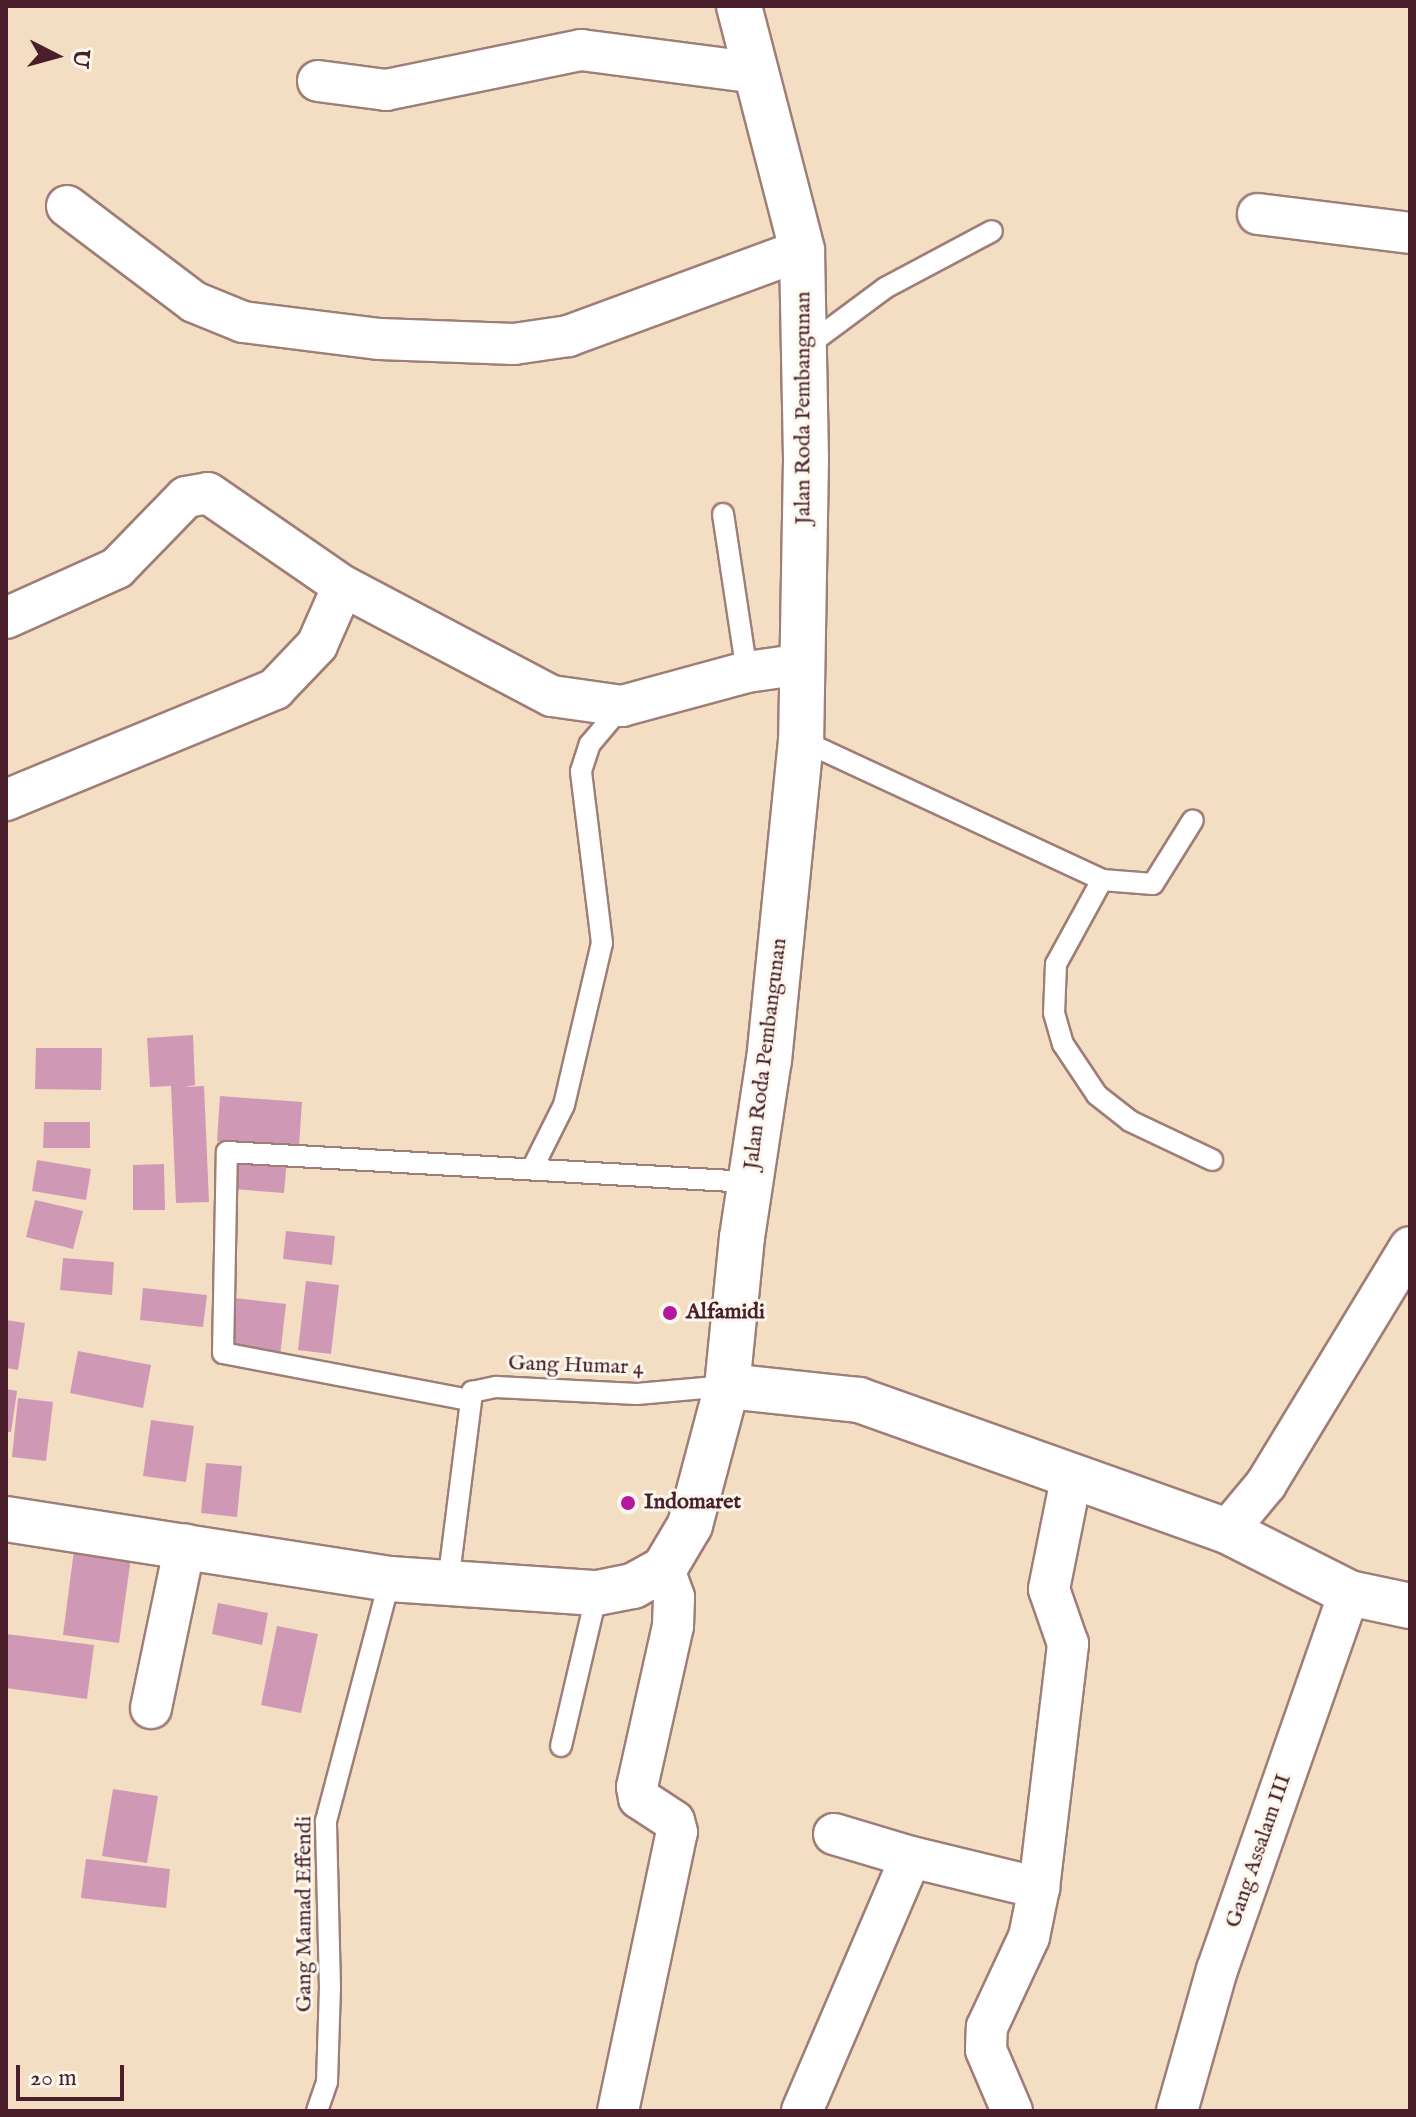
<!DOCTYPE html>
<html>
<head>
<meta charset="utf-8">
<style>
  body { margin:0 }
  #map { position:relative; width:1416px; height:2117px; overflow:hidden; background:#f4dec3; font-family:"IM FELL English",serif }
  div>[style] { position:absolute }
  .building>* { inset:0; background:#cf99b5 }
  .roads { filter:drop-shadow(2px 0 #9f7e77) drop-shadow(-2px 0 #9f7e77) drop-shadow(0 2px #9f7e77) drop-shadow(0 -2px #9f7e77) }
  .service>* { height:20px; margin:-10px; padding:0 10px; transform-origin:10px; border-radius:10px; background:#fff }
  .minor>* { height:40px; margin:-20px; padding:0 20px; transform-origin:20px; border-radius:20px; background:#fff }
  .tertiary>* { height:44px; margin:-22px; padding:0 22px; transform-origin:22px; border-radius:22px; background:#fff }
  .dots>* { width:22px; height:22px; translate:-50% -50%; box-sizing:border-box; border:4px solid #fbf7ec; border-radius:50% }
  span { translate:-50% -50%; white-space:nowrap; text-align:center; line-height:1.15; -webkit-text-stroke:6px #fbf7ec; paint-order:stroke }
  .street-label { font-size:22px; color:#4a1f2b }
  .poi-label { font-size:22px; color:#4a1f2b; font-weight:700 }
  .left { translate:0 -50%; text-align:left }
  .frame { position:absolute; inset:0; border:8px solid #4a1f2b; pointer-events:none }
  .north { position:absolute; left:16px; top:16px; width:80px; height:80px; -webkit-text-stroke:6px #fbf7ec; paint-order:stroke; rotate:96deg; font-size:22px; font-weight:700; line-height:32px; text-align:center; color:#4a1f2b }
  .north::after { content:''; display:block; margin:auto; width:28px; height:36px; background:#4a1f2b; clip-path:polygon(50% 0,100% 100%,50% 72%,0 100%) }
  .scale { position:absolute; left:16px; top:2065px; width:108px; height:36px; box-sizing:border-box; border:4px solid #4a1f2b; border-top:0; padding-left:10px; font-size:24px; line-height:28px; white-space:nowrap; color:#4a1f2b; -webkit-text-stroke:6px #fbf7ec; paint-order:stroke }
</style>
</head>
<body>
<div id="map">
  <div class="building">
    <i style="clip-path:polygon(193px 1035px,195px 1085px,184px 1087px,204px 1086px,209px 1202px,176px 1203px,171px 1086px,150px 1087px,147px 1038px)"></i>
    <i style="clip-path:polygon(36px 1048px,102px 1048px,101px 1090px,35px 1089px)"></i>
    <i style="clip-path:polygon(220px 1096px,302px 1102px,299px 1146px,217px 1141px)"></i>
    <i style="clip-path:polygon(44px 1122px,90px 1122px,90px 1148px,43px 1148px)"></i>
    <i style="clip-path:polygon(236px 1154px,287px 1158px,284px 1193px,233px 1189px)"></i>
    <i style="clip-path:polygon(37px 1160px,91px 1169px,86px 1200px,32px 1191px)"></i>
    <i style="clip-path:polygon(164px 1164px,165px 1210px,133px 1210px,133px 1165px)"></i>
    <i style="clip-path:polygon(35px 1200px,83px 1211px,73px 1249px,26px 1237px)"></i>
    <i style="clip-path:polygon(286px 1231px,335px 1236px,332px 1265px,283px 1259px)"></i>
    <i style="clip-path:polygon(63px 1258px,114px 1262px,112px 1295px,60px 1290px)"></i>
    <i style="clip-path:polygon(306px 1281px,339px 1285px,331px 1354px,298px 1350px)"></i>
    <i style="clip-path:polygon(143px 1288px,207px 1295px,203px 1327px,140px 1320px)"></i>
    <i style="clip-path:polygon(235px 1298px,286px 1304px,280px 1356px,229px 1350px)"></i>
    <i style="clip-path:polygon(6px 1320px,25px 1323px,18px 1370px,6px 1368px)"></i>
    <i style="clip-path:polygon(78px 1351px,151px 1365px,143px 1408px,70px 1393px)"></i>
    <i style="clip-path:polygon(6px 1389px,17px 1391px,11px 1432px,6px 1432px)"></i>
    <i style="clip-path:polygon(18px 1398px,53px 1402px,46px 1461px,12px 1457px)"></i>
    <i style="clip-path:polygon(151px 1420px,194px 1426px,186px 1482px,143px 1476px)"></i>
    <i style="clip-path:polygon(206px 1463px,242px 1466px,237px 1517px,201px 1513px)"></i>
    <i style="clip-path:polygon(74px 1550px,131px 1558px,119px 1643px,63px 1635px)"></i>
    <i style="clip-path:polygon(218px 1603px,268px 1613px,262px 1645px,212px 1634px)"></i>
    <i style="clip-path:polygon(277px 1626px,318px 1634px,301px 1713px,261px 1705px)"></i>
    <i style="clip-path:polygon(6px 1634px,94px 1645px,87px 1699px,6px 1688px)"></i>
    <i style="clip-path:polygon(113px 1789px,158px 1796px,147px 1863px,102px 1856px)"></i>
    <i style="clip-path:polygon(86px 1859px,170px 1869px,166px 1908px,81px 1898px)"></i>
  </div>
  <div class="roads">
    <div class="service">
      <i style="left:807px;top:346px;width:97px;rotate:-36.6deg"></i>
      <i style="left:885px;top:288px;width:121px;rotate:-28deg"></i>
      <i style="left:723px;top:514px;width:160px;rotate:81.4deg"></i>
      <i style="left:801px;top:740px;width:332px;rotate:24.9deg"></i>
      <i style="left:1102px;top:880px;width:51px;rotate:4.5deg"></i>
      <i style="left:1153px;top:884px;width:75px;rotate:-58deg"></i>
      <i style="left:1102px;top:880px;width:96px;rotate:118.7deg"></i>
      <i style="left:1056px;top:964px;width:49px;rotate:92.3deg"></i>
      <i style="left:1054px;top:1013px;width:32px;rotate:74deg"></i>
      <i style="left:1063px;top:1044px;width:61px;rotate:56.3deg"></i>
      <i style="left:1097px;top:1095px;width:42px;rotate:38.2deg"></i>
      <i style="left:1130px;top:1121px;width:91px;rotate:25.4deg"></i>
      <i style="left:533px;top:1167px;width:69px;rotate:-63.4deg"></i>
      <i style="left:564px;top:1105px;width:166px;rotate:-76.8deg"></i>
      <i style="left:602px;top:943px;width:173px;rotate:-97deg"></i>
      <i style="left:581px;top:771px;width:28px;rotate:-72deg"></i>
      <i style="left:590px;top:744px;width:50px;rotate:-49.9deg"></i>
      <i style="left:469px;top:1400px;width:250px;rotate:-169.2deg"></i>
      <i style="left:223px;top:1353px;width:201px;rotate:-88.9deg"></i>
      <i style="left:227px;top:1152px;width:523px;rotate:3.29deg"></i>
      <i style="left:448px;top:1583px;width:193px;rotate:-82.8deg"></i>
      <i style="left:472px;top:1392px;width:25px;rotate:-12deg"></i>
      <i style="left:496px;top:1387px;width:141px;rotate:2.8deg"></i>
      <i style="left:637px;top:1394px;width:90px;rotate:-5.1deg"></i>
      <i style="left:561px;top:1746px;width:157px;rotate:-76.8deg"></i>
      <i style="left:317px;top:2111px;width:31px;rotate:-71deg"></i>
      <i style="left:327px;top:2082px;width:94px;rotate:-88.2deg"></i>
      <i style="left:330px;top:1988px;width:167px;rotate:-91.4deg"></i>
      <i style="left:326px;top:1821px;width:250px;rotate:-75.2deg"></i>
    </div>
    <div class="minor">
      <i style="left:318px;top:81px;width:69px;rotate:7.5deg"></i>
      <i style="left:386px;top:90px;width:199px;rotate:-11.6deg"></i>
      <i style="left:581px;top:50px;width:177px;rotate:7.4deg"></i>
      <i style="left:67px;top:206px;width:159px;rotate:37.1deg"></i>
      <i style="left:194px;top:302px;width:53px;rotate:22.2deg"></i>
      <i style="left:243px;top:322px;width:138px;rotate:7.1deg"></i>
      <i style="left:380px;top:339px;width:134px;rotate:2.1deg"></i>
      <i style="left:514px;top:344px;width:55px;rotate:-8.4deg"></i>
      <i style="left:568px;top:336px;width:249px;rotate:-20.2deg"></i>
      <i style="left:1258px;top:214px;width:153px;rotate:7.1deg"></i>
      <i style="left:6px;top:618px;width:122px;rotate:-24.2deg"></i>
      <i style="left:117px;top:568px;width:99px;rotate:-45.8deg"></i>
      <i style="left:186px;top:497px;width:22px;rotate:-10deg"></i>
      <i style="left:208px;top:493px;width:164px;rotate:34.6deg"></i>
      <i style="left:343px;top:586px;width:236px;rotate:27.8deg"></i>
      <i style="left:552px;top:696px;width:71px;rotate:8.1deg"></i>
      <i style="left:622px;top:706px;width:130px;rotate:-15.2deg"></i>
      <i style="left:747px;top:672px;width:57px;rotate:-8.1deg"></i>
      <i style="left:6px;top:800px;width:291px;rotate:-22.4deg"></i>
      <i style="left:275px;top:689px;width:61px;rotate:-46.3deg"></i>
      <i style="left:317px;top:645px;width:64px;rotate:-66.2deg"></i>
      <i style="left:1227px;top:1531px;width:61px;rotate:-50.3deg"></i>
      <i style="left:1266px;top:1484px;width:277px;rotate:-58.7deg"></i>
      <i style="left:151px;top:1708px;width:167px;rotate:-78.2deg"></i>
      <i style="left:834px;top:1834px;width:80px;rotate:16.6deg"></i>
      <i style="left:618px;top:2111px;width:285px;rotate:-78.1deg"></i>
      <i style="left:677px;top:1832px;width:11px;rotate:-105deg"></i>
      <i style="left:674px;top:1821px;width:42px;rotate:-146.7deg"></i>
      <i style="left:639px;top:1798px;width:11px;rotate:-100deg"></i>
      <i style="left:637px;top:1787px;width:165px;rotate:-77.4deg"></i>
      <i style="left:673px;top:1626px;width:29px;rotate:-88deg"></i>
      <i style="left:674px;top:1597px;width:30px;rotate:-110deg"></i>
      <i style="left:802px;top:2111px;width:276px;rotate:-66.8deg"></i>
      <i style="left:911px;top:1857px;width:132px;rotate:13.6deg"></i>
      <i style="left:1012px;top:2111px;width:66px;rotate:-113.1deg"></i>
      <i style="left:986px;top:2050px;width:23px;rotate:-88deg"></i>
      <i style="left:987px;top:2027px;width:99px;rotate:-65deg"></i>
      <i style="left:1029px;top:1937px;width:50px;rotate:-78.5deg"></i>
      <i style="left:1039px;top:1888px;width:246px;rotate:-83.2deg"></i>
      <i style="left:1068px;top:1644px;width:58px;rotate:-109.1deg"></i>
      <i style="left:1049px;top:1589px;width:117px;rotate:-78.7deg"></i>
      <i style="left:1177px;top:2111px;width:147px;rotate:-74.2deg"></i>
      <i style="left:1217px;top:1970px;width:399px;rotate:-70.7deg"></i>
    </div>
    <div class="tertiary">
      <i style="left:739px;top:6px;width:252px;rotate:75.5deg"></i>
      <i style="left:802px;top:250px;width:210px;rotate:88.9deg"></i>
      <i style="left:806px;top:460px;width:280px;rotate:91deg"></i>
      <i style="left:801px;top:740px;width:321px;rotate:95.7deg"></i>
      <i style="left:769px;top:1059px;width:180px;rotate:98.6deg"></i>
      <i style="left:742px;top:1237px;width:150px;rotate:95.7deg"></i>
      <i style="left:727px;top:1386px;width:133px;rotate:6.1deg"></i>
      <i style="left:859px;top:1400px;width:391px;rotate:19.6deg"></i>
      <i style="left:1227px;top:1531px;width:137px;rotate:26.9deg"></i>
      <i style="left:1349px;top:1593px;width:62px;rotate:12deg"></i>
      <i style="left:6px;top:1519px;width:389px;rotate:8.9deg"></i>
      <i style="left:390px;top:1579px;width:207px;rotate:3.9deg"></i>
      <i style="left:597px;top:1593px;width:37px;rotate:-11deg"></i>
      <i style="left:633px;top:1586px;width:35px;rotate:-29deg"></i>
      <i style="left:664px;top:1569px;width:51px;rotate:-59.4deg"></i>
      <i style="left:690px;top:1525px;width:144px;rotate:-75.1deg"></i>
    </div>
  </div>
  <div class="dots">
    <i style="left:670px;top:1313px;background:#b5179e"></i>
    <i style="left:628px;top:1503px;background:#b5179e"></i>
  </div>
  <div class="street-label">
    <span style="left:804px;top:408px;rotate:-90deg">Jalan Roda Pembangunan</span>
    <span style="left:766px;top:1054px;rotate:-83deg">Jalan Roda Pembangunan</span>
    <span style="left:576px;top:1366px;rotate:2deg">Gang Humar 4</span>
    <span style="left:1259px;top:1851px;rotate:-71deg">Gang Assalam III</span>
    <span style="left:305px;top:1914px;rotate:-90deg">Gang Mamad Effendi</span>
  </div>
  <div class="poi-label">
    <span class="left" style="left:686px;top:1313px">Alfamidi</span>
    <span class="left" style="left:644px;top:1503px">Indomaret</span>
  </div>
  <div class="frame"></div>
  <div class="north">U</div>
  <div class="scale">20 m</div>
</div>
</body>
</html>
